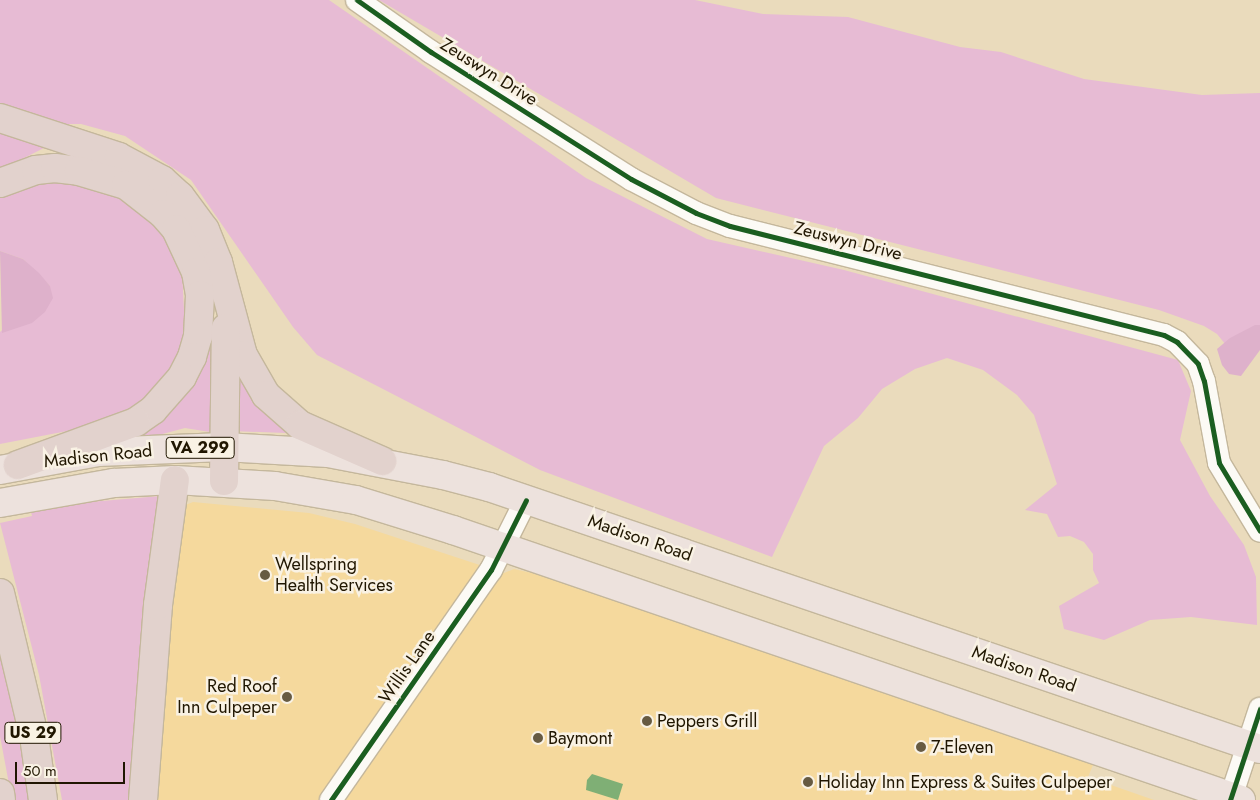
<!DOCTYPE html>
<html>
<head>
<meta charset="utf-8">
<style>
  body { margin:0 }
  #map { position:relative; width:1260px; height:800px; overflow:hidden; background:#eadbbc; font-family:Jost,sans-serif }
  div>[style] { position:absolute }
  .built>* { inset:0; background:#f5d99d }
  .green>* { inset:0; background:#e7bbd4 }
  .forest>* { inset:0; background:#deb1cb }
  .water>* { inset:0; background:#7faf75 }
  .roads { filter:drop-shadow(1px 0 #c4b79c) drop-shadow(-1px 0 #c4b79c) drop-shadow(0 1px #c4b79c) drop-shadow(0 -1px #c4b79c) }
  .minor>* { height:22px; margin:-11px; padding:0 11px; transform-origin:11px; border-radius:11px; background:#fcfaf5 }
  .major>* { height:28px; margin:-14px; padding:0 14px; transform-origin:14px; border-radius:14px; background:#ede2dd }
  .highway>* { height:28px; margin:-14px; padding:0 14px; transform-origin:14px; border-radius:14px; background:#e2d2cd }
  .cycleway>* { height:5px; margin:-2.5px; padding:0 2.5px; transform-origin:2.5px; border-radius:2.5px; background:#1b5e20 }
  .dots>* { width:14px; height:14px; translate:-50% -50%; box-sizing:border-box; border:2px solid #f9f2e4; border-radius:50% }
  span { translate:-50% -50%; white-space:nowrap; text-align:center; line-height:1.15; -webkit-text-stroke:5px #f9f2e4; paint-order:stroke }
  .shield-label span { padding:1px 4px; background:#f9f2e4; border:1px solid; border-radius:4px; -webkit-text-stroke-width:0 }
  .shield-label { font-size:16px; color:#201601; font-weight:700 }
  .street-label { font-size:18px; color:#201601 }
  .poi-label { font-size:18px; color:#201601 }
  .left { translate:0 -50%; text-align:left }
  .right { translate:-100% -50%; text-align:right }
  .scale { position:absolute; left:15px; top:762px; width:110px; height:22px; box-sizing:border-box; border:2px solid #201601; border-top:0; padding-left:6px; font-size:15px; line-height:18px; white-space:nowrap; color:#201601; -webkit-text-stroke:4px #f9f2e4; paint-order:stroke }
</style>
</head>
<body>
<div id="map">
  <div class="built">
    <i style="clip-path:polygon(193px 502px,309px 513px,355px 524px,504px 573px,514px 569px,545px 576px,761px 651px,1095px 760px,1088px 777px,1154px 800px,154px 800px,183px 506px)"></i>
  </div>
  <div class="green">
    <i style="clip-path:polygon(0 0,329px 0,586px 178px,707px 239px,844px 270px,1178px 360px,1191px 391px,1180px 440px,1210px 496px,1244px 545px,1256px 577px,1257px 625px,1191px 617px,1150px 620px,1104px 640px,1064px 629px,1059px 606px,1099px 583px,1093px 570px,1093px 554px,1084px 542px,1070px 536px,1058px 537px,1047px 514px,1025px 510px,1057px 484px,1034px 415px,1017px 395px,983px 370px,947px 358px,915px 369px,882px 389px,858px 418px,824px 446px,772px 557px,540px 470px,317px 355px,293px 327px,191px 180px,125px 136px,81px 124px,46px 124px,0 105px)"></i>
    <i style="clip-path:polygon(379px 0,695px 0,763px 14px,848px 17px,960px 47px,1001px 52px,1084px 79px,1202px 95px,1260px 93px,1260px 325px,1255px 326px,1230px 350px,1217px 334px,1204px 326px,1159px 310px,716px 198px)"></i>
    <i style="clip-path:polygon(0 123px,43px 144px,44px 148px,0 170px)"></i>
    <i style="clip-path:polygon(53px 178px,119px 191px,166px 233px,182px 269px,185px 332px,176px 359px,161px 383px,129px 412px,88px 427px,0 444px,0 332px,50px 286px,23px 259px,0 251px,0 191px)"></i>
    <i style="clip-path:polygon(210px 349px,220px 352px,216px 433px,185px 428px,140px 440px,133px 435px,205px 361px)"></i>
    <i style="clip-path:polygon(235px 360px,310px 434px,232px 431px)"></i>
    <i style="clip-path:polygon(161px 496px,138px 800px,62px 800px,39px 675px,0 523px,32px 516px,31px 512px,66px 504px)"></i>
    <i style="clip-path:polygon(0 642px,34px 800px,12px 800px,0 736px)"></i>
  </div>
  <div class="forest">
    <i style="clip-path:polygon(0 251px,23px 259px,39px 273px,50px 286px,53px 298px,45px 312px,32px 323px,2px 333px)"></i>
    <i style="clip-path:polygon(1255px 325px,1260px 325px,1260px 350px,1241px 376px,1229px 374px,1222px 365px,1217px 349px,1230px 338px)"></i>
  </div>
  <div class="water">
    <i style="clip-path:polygon(592px 774px,623px 784px,618px 800px,586px 790px,587px 780px)"></i>
  </div>
  <div class="roads">
    <div class="minor">
      <i style="left:357px;top:0;width:90px;rotate:35.1deg"></i>
      <i style="left:431px;top:52px;width:237px;rotate:32.4deg"></i>
      <i style="left:631px;top:179px;width:73px;rotate:27.6deg"></i>
      <i style="left:696px;top:213px;width:36px;rotate:21deg"></i>
      <i style="left:730px;top:226px;width:447px;rotate:14.1deg"></i>
      <i style="left:1164px;top:335px;width:15px;rotate:28deg"></i>
      <i style="left:1177px;top:342px;width:30px;rotate:46deg"></i>
      <i style="left:1198px;top:364px;width:18px;rotate:71deg"></i>
      <i style="left:1204px;top:381px;width:83px;rotate:79.6deg"></i>
      <i style="left:1219px;top:463px;width:79px;rotate:58.9deg"></i>
      <i style="left:331px;top:800px;width:280px;rotate:-55.2deg"></i>
      <i style="left:491px;top:570px;width:78px;rotate:-63.4deg"></i>
      <i style="left:1230px;top:800px;width:96px;rotate:-71.8deg"></i>
    </div>
    <div class="major">
      <i style="left:0;top:470px;width:100px;rotate:-10.4deg"></i>
      <i style="left:98px;top:452px;width:126px;rotate:-2.3deg"></i>
      <i style="left:224px;top:447px;width:104px;rotate:3.3deg"></i>
      <i style="left:328px;top:453px;width:117px;rotate:10.8deg"></i>
      <i style="left:443px;top:475px;width:48px;rotate:14.6deg"></i>
      <i style="left:489px;top:487px;width:814px;rotate:18.77deg"></i>
      <i style="left:0;top:503px;width:116px;rotate:-10deg"></i>
      <i style="left:114px;top:483px;width:61px;rotate:-2.8deg"></i>
      <i style="left:175px;top:480px;width:100px;rotate:3.4deg"></i>
      <i style="left:275px;top:486px;width:82px;rotate:9.8deg"></i>
      <i style="left:356px;top:500px;width:102px;rotate:17.2deg"></i>
      <i style="left:453px;top:530px;width:833px;rotate:18.91deg"></i>
    </div>
    <div class="highway">
      <i style="left:0;top:118px;width:125px;rotate:18.1deg"></i>
      <i style="left:119px;top:157px;width:49px;rotate:28.1deg"></i>
      <i style="left:162px;top:180px;width:24px;rotate:42deg"></i>
      <i style="left:180px;top:196px;width:42px;rotate:53.7deg"></i>
      <i style="left:205px;top:230px;width:35px;rotate:68deg"></i>
      <i style="left:218px;top:262px;width:96px;rotate:75deg"></i>
      <i style="left:243px;top:355px;width:46px;rotate:60.1deg"></i>
      <i style="left:266px;top:395px;width:45px;rotate:41.4deg"></i>
      <i style="left:300px;top:425px;width:90px;rotate:23.7deg"></i>
      <i style="left:0;top:183px;width:38px;rotate:-20deg"></i>
      <i style="left:36px;top:170px;width:19px;rotate:-6deg"></i>
      <i style="left:55px;top:168px;width:24px;rotate:7deg"></i>
      <i style="left:79px;top:171px;width:49px;rotate:16.6deg"></i>
      <i style="left:126px;top:185px;width:47px;rotate:38.1deg"></i>
      <i style="left:163px;top:214px;width:20px;rotate:49deg"></i>
      <i style="left:176px;top:229px;width:47px;rotate:65.1deg"></i>
      <i style="left:196px;top:272px;width:23px;rotate:80deg"></i>
      <i style="left:200px;top:295px;width:41px;rotate:92.8deg"></i>
      <i style="left:198px;top:336px;width:22px;rotate:106deg"></i>
      <i style="left:192px;top:357px;width:22px;rotate:117deg"></i>
      <i style="left:182px;top:377px;width:44px;rotate:131.3deg"></i>
      <i style="left:153px;top:410px;width:21px;rotate:145deg"></i>
      <i style="left:136px;top:422px;width:126px;rotate:160deg"></i>
      <i style="left:224px;top:481px;width:153px;rotate:-89.3deg"></i>
      <i style="left:0;top:593px;width:147px;rotate:76.6deg"></i>
      <i style="left:34px;top:736px;width:65px;rotate:82deg"></i>
      <i style="left:0;top:793px;width:7px;rotate:82deg"></i>
      <i style="left:143px;top:800px;width:196px;rotate:-85.6deg"></i>
      <i style="left:158px;top:605px;width:126px;rotate:-82.3deg"></i>
    </div>
  </div>
  <div class="cycleway">
    <i style="left:357px;top:0;width:90px;rotate:35.1deg"></i>
    <i style="left:431px;top:52px;width:237px;rotate:32.4deg"></i>
    <i style="left:631px;top:179px;width:73px;rotate:27.6deg"></i>
    <i style="left:696px;top:213px;width:36px;rotate:21deg"></i>
    <i style="left:730px;top:226px;width:447px;rotate:14.1deg"></i>
    <i style="left:1164px;top:335px;width:15px;rotate:28deg"></i>
    <i style="left:1177px;top:342px;width:30px;rotate:46deg"></i>
    <i style="left:1198px;top:364px;width:18px;rotate:71deg"></i>
    <i style="left:1204px;top:381px;width:83px;rotate:79.6deg"></i>
    <i style="left:1219px;top:463px;width:79px;rotate:58.9deg"></i>
    <i style="left:331px;top:800px;width:280px;rotate:-55.2deg"></i>
    <i style="left:491px;top:570px;width:78px;rotate:-63.4deg"></i>
    <i style="left:1230px;top:800px;width:96px;rotate:-71.8deg"></i>
  </div>
  <div class="dots">
    <i style="left:265px;top:575px;background:#675b42"></i>
    <i style="left:287px;top:697px;background:#675b42"></i>
    <i style="left:647px;top:721px;background:#675b42"></i>
    <i style="left:538px;top:738px;background:#675b42"></i>
    <i style="left:921px;top:747px;background:#675b42"></i>
    <i style="left:808px;top:782px;background:#675b42"></i>
  </div>
  <div class="shield-label">
    <span style="left:200px;top:448px">VA 299</span>
    <span style="left:33px;top:733px">US 29</span>
  </div>
  <div class="street-label">
    <span style="left:489px;top:72px;rotate:32deg">Zeuswyn Drive</span>
    <span style="left:848px;top:241px;rotate:14deg">Zeuswyn Drive</span>
    <span style="left:98px;top:456px;rotate:-6deg">Madison Road</span>
    <span style="left:640px;top:538px;rotate:19deg">Madison Road</span>
    <span style="left:407px;top:667px;rotate:-55deg">Willis Lane</span>
    <span style="left:1024px;top:669px;rotate:19deg">Madison Road</span>
  </div>
  <div class="poi-label">
    <span class="left" style="left:275px;top:575px">Wellspring<br>Health Services</span>
    <span class="right" style="left:277px;top:697px">Red Roof<br>Inn Culpeper</span>
    <span class="left" style="left:657px;top:721px">Peppers Grill</span>
    <span class="left" style="left:548px;top:738px">Baymont</span>
    <span class="left" style="left:931px;top:747px">7-Eleven</span>
    <span class="left" style="left:818px;top:782px">Holiday Inn Express &amp; Suites Culpeper</span>
  </div>
  <div class="scale">50 m</div>
</div>
</body>
</html>
